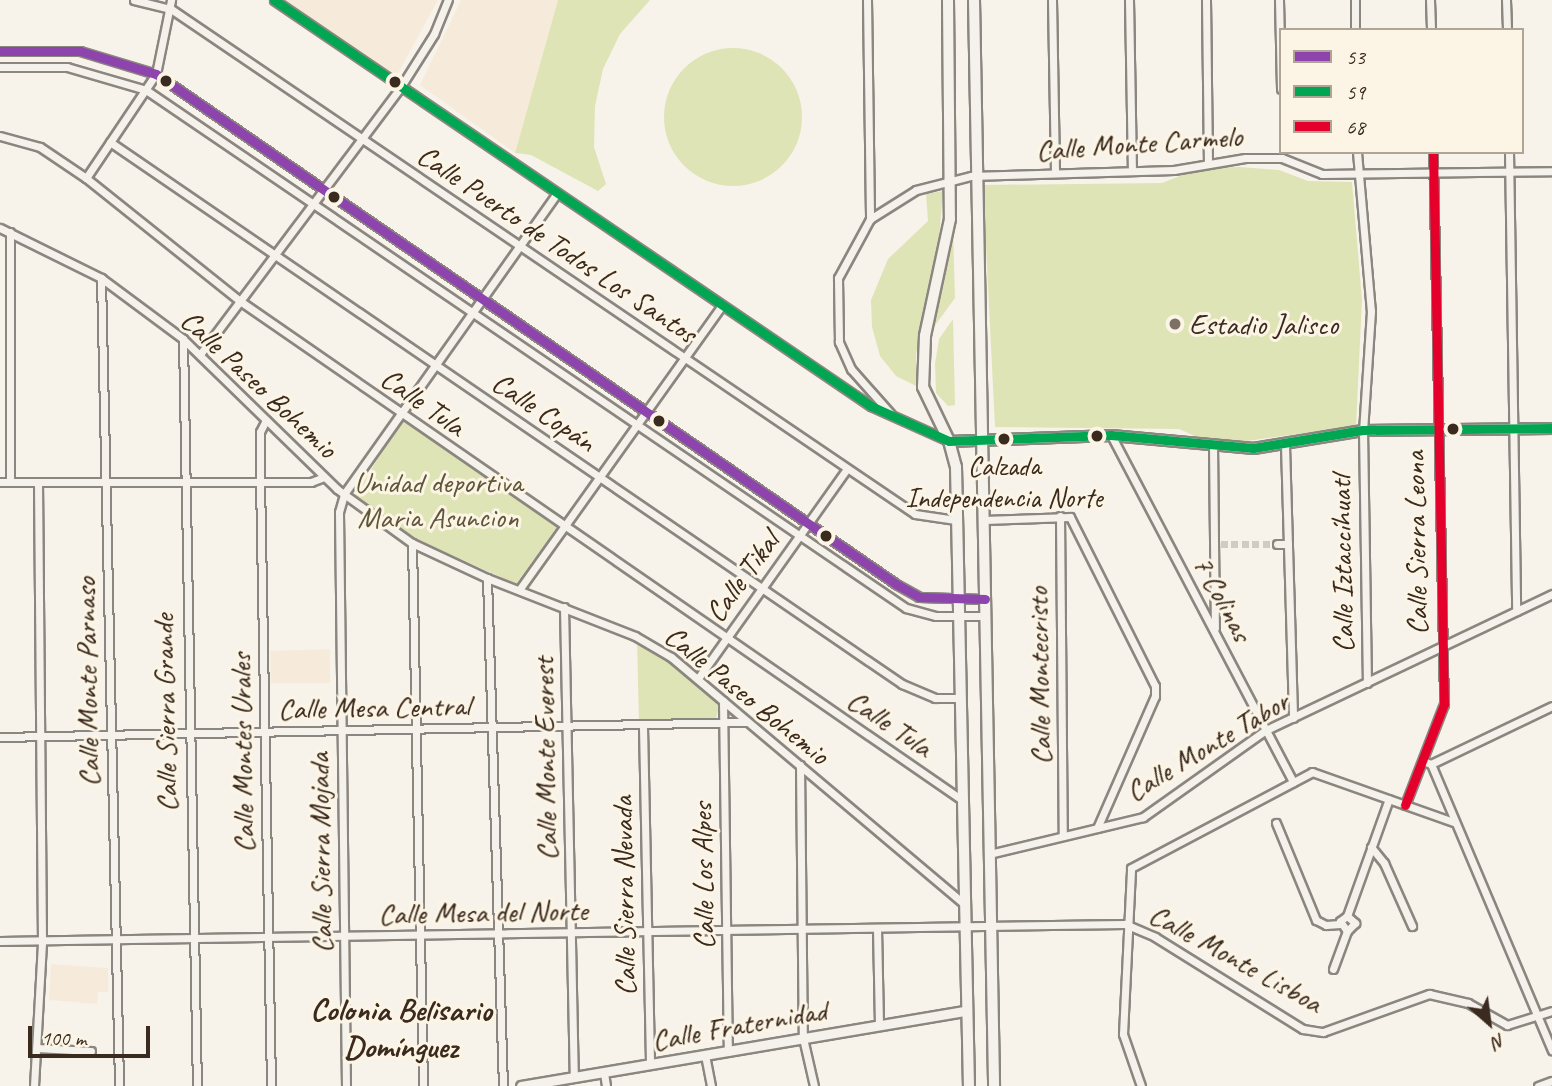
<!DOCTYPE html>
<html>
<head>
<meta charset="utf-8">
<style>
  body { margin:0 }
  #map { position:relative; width:1552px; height:1086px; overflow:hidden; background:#f7f3ea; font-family:Caveat,sans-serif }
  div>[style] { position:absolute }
  .built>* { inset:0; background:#f6ebdb }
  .green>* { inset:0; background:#dfe4b6 }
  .round { border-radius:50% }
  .minor-tunnel>* { height:7px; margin-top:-3.5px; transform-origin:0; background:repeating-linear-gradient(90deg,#d1cbc1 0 7px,transparent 0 10.5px) }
  .roads { filter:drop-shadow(2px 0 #8b867f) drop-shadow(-2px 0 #8b867f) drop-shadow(0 2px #8b867f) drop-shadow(0 -2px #8b867f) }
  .minor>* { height:7px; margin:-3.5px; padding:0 3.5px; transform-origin:3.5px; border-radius:3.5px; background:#f5f2ec }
  .tertiary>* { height:9px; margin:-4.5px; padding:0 4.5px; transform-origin:4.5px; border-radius:4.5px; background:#f5f2ec }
  .primary>* { height:10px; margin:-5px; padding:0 5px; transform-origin:5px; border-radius:5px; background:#f5f2ec }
  .bus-1>* { height:9px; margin:-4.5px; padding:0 4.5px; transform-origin:4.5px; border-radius:4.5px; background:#8e44ad }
  .bus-2>* { height:9px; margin:-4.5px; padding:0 4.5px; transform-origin:4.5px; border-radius:4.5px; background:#00a651 }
  .bus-3>* { height:9px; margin:-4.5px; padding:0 4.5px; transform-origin:4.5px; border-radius:4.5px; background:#e4002b }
  .dots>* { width:19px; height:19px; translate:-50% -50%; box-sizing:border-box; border:4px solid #fcf5e5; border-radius:50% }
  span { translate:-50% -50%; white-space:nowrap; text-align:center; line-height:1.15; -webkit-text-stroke:6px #fcf5e5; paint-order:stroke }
  .bus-label { font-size:28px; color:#3b2a1e }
  .street-label { font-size:30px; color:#3b2a1e }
  .poi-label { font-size:30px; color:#3b2a1e }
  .left { translate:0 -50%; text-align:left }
  .park-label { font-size:30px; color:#5f5639 }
  .neighbourhood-label { font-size:32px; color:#3b2a1e; font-weight:700 }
  .legend { position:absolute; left:1279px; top:28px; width:245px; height:126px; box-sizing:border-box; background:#fcf5e5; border:2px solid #afa495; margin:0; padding:9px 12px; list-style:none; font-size:21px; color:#3b2a1e }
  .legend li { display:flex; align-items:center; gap:14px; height:35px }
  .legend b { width:35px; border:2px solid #afa495 }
  .north { position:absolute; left:1454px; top:988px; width:70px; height:70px; -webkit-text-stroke:5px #fcf5e5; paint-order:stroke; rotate:152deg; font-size:19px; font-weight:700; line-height:28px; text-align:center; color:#3b2a1e }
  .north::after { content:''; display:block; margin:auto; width:24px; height:32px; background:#3b2a1e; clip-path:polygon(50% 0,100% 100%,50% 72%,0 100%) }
  .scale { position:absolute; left:28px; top:1026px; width:122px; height:32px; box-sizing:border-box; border:4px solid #3b2a1e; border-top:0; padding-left:9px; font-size:21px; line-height:24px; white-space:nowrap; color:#3b2a1e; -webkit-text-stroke:5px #fcf5e5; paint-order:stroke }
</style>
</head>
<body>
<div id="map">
  <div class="built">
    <i style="clip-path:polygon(284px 0,438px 0,396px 77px)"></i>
    <i style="clip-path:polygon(461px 0,558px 0,515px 153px,420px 85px)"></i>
    <i style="clip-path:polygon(330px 649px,330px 683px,271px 683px,270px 651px)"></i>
    <i style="clip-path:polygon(51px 964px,108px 968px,108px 992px,98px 992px,97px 1004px,49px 1000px)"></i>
  </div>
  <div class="green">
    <i style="clip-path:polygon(558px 0,650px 0,620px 34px,603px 69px,595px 106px,594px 147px,606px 184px,598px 191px,531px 155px,515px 153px)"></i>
    <i class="round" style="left:664px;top:48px;width:138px;height:138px"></i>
    <i style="clip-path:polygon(1240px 167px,1279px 170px,1308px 181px,1352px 182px,1362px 300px,1356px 426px,1239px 442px,1197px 437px,1179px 429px,995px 427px,983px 185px,1162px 183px,1200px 168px)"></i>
    <i style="clip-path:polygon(943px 191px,939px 239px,916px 354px,918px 387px,896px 376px,880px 356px,872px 327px,871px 300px,888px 259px,928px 221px,926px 194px)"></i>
    <i style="clip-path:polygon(953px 229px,955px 298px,931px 331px,936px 312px)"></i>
    <i style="clip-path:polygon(953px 319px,955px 405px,948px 406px,936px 393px,935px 364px,939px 339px)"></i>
    <i style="clip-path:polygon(402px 419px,557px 527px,516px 584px,414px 538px,355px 496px)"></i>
    <i style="clip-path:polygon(637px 639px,698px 679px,720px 703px,716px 719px,639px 724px)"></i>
  </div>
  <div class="minor-tunnel">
    <i style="left:1221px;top:544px;width:56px"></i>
  </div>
  <div class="roads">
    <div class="minor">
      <i style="left:134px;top:0;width:38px;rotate:14deg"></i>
      <i style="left:171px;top:9px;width:899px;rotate:34.17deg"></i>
      <i style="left:915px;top:514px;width:41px;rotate:8.3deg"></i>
      <i style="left:274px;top:0;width:722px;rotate:34.22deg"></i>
      <i style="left:871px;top:406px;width:85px;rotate:24.2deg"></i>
      <i style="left:867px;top:0;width:219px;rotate:89.2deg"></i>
      <i style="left:1052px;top:0;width:173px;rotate:89deg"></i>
      <i style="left:1129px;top:0;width:171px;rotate:89deg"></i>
      <i style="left:1206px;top:0;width:161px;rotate:89.3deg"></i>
      <i style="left:1279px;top:0;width:89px;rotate:88.7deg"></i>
      <i style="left:1355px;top:0;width:30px;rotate:90deg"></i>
      <i style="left:1430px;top:0;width:30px;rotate:88deg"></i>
      <i style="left:1506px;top:0;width:30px;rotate:88deg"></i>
      <i style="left:0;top:51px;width:80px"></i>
      <i style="left:80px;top:51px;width:79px;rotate:16.8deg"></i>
      <i style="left:156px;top:74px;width:899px;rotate:34.57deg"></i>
      <i style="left:896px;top:584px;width:26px;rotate:29deg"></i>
      <i style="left:919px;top:597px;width:66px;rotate:1.7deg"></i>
      <i style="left:0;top:67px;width:67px"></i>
      <i style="left:67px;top:67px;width:82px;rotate:16.2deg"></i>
      <i style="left:146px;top:90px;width:920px;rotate:34.28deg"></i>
      <i style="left:906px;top:608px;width:31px;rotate:15deg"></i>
      <i style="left:936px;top:616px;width:50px"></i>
      <i style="left:0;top:136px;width:41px;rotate:15.4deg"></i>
      <i style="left:40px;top:147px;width:55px;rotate:34deg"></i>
      <i style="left:86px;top:178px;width:197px;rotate:38.6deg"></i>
      <i style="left:240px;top:301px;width:878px;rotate:34.65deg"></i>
      <i style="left:110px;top:142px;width:960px;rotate:34.39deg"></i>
      <i style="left:902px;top:684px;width:36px;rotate:23deg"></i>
      <i style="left:935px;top:698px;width:26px"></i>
      <i style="left:1357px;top:152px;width:160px;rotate:85deg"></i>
      <i style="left:1371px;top:311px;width:119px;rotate:93.8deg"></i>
      <i style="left:1363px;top:430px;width:253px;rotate:89.1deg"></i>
      <i style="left:1509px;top:152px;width:459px;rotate:89.1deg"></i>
      <i style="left:86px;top:178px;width:125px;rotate:-56.1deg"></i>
      <i style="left:156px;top:74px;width:76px;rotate:-78.5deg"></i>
      <i style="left:0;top:228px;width:113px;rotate:26.3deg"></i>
      <i style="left:101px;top:278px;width:102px;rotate:36.6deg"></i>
      <i style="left:183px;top:339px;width:215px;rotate:44.2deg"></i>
      <i style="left:337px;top:489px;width:92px;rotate:35.8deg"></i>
      <i style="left:412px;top:543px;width:83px;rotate:25deg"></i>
      <i style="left:487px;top:578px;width:159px;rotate:21.4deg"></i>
      <i style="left:635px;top:636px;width:42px;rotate:30.3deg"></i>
      <i style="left:671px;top:657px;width:383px;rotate:40.1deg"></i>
      <i style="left:10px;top:232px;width:249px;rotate:90deg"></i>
      <i style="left:101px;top:278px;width:808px;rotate:88.72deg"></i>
      <i style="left:183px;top:339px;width:747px;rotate:88.93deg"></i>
      <i style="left:201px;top:353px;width:331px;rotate:-53.1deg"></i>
      <i style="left:400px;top:88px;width:64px;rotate:-57.8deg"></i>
      <i style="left:434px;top:34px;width:37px;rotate:-68deg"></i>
      <i style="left:891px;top:414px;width:60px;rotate:-131.6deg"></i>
      <i style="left:851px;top:369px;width:30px;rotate:-114deg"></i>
      <i style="left:839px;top:342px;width:64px;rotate:-90.9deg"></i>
      <i style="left:838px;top:278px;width:67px;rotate:-61.5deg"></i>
      <i style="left:870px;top:219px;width:54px;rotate:-32.2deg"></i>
      <i style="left:916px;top:190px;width:57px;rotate:-14.3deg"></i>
      <i style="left:971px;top:176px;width:203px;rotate:-1.7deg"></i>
      <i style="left:1174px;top:170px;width:72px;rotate:-9.6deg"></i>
      <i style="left:1245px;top:158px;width:37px"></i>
      <i style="left:1282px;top:158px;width:43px;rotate:21.8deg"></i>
      <i style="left:1322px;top:174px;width:230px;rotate:-0.7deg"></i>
      <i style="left:266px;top:420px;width:13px;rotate:117deg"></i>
      <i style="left:260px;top:432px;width:47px;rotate:90deg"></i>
      <i style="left:260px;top:479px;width:607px;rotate:88.96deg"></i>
      <i style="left:1111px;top:435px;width:392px;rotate:62.3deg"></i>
      <i style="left:1213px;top:444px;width:184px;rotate:89.4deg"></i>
      <i style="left:1285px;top:445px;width:273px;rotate:88.3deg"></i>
      <i style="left:0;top:482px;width:311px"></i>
      <i style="left:311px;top:482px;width:14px;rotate:-21deg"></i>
      <i style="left:1060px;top:516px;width:320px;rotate:89.5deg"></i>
      <i style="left:984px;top:520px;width:86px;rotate:-2deg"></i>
      <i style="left:1070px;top:517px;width:189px;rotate:63.3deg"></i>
      <i style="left:1155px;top:686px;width:10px;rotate:90deg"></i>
      <i style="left:1155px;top:696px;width:144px;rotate:113.7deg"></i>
      <i style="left:412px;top:543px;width:543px;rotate:88.84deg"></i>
      <i style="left:1277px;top:544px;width:11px"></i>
      <i style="left:487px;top:578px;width:508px;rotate:88.2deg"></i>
      <i style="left:519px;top:590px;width:346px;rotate:-54.5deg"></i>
      <i style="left:564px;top:607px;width:471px;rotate:88.8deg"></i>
      <i style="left:699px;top:677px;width:255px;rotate:-54.6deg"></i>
      <i style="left:723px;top:701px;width:351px;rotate:89.2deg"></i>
      <i style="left:643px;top:727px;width:338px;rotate:88.8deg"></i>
      <i style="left:0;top:737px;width:747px;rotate:-1.15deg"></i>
      <i style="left:1423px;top:761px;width:9px;rotate:21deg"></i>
      <i style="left:1431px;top:764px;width:311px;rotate:67.1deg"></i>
      <i style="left:1431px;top:764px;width:134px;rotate:-25.6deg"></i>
      <i style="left:800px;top:765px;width:273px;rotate:89.4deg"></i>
      <i style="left:803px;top:1038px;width:49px;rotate:77.1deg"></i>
      <i style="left:1405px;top:805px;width:108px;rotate:-68.9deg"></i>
      <i style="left:1444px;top:704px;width:552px;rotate:-91.14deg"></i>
      <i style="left:1276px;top:823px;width:105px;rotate:67.6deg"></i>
      <i style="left:1316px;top:920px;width:11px;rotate:27deg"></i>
      <i style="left:1326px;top:925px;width:14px;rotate:-4deg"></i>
      <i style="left:1371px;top:847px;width:21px;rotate:51deg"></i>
      <i style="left:1384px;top:863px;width:69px;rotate:66deg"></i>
      <i style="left:989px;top:854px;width:158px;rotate:-13.5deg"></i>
      <i style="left:1143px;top:817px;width:151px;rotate:-35.3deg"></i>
      <i style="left:1266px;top:730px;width:317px;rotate:-25.4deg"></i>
      <i style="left:1347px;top:916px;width:11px;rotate:41deg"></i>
      <i style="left:1355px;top:923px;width:11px;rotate:135deg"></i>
      <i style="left:1347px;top:931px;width:12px;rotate:-125deg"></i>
      <i style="left:1340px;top:921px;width:9px;rotate:-36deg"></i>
      <i style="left:1347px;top:916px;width:124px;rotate:-70.3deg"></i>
      <i style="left:877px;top:928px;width:98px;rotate:88.8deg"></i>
      <i style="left:0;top:941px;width:1125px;rotate:-0.87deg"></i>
      <i style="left:1125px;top:924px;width:33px;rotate:23deg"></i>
      <i style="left:1155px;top:937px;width:174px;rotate:31.9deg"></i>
      <i style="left:1303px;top:1029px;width:20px;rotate:9deg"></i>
      <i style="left:1323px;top:1032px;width:113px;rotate:-19.7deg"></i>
      <i style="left:1429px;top:994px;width:40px;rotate:13deg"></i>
      <i style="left:1468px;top:1003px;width:45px;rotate:29.4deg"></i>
      <i style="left:1507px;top:1025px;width:47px;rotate:-17.3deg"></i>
      <i style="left:1333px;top:969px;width:40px;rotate:-69.8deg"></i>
      <i style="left:37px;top:1048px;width:54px;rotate:3.2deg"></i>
      <i style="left:705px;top:1055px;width:32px;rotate:79deg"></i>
      <i style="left:604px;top:1073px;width:13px;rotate:81deg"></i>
      <i style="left:34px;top:1086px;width:145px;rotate:-86.8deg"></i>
      <i style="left:42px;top:941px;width:459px;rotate:-90.5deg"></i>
      <i style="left:346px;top:1086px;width:574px;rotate:-90.7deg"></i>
      <i style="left:339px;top:512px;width:19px;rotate:-74deg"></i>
      <i style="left:344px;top:494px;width:367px;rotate:-54.7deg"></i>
      <i style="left:1141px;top:1086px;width:55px;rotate:-109.1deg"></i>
      <i style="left:1123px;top:1034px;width:166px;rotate:-87.2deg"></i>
      <i style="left:1131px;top:868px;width:205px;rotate:-27.9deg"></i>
      <i style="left:1312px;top:772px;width:150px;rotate:19.5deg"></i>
      <i style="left:1538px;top:1086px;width:15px;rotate:-20deg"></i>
    </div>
    <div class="tertiary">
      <i style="left:949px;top:441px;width:162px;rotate:-2.1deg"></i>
      <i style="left:1111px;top:435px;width:143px;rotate:5.2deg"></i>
      <i style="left:1253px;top:448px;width:111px;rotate:-9.3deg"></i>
      <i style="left:1363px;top:430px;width:189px;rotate:-0.6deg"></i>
      <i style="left:521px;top:1086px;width:451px;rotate:-9.6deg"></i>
    </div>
    <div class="primary">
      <i style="left:948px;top:0;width:219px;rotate:89.5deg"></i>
      <i style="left:950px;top:219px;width:120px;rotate:102.1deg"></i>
      <i style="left:925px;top:336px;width:51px;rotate:92.2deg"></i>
      <i style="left:923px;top:387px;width:60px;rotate:64.3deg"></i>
      <i style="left:949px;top:441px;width:27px;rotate:75deg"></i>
      <i style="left:956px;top:467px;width:619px;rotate:88.8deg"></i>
      <i style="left:974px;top:0;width:1086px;rotate:88.94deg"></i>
    </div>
  </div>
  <div class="bus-1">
    <i style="left:0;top:51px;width:80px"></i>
    <i style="left:80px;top:51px;width:79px;rotate:16.8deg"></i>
    <i style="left:156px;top:74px;width:899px;rotate:34.57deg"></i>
    <i style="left:896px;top:584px;width:26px;rotate:29deg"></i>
    <i style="left:919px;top:597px;width:66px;rotate:1.7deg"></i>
  </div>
  <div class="bus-2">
    <i style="left:274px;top:0;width:722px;rotate:34.22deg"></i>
    <i style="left:871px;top:406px;width:85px;rotate:24.2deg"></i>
    <i style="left:949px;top:441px;width:162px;rotate:-2.1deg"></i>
    <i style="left:1111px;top:435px;width:143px;rotate:5.2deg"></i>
    <i style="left:1253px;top:448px;width:111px;rotate:-9.3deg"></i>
    <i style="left:1363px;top:430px;width:189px;rotate:-0.6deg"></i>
  </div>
  <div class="bus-3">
    <i style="left:1405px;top:805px;width:108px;rotate:-68.9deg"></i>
    <i style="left:1444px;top:704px;width:552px;rotate:-91.14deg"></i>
  </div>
  <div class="dots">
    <i style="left:166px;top:81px;background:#3b2a1e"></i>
    <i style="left:395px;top:82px;background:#3b2a1e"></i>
    <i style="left:334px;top:197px;background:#3b2a1e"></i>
    <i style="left:1175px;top:324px;background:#7d7065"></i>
    <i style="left:659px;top:421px;background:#3b2a1e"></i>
    <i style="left:1453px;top:429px;background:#3b2a1e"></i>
    <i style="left:1097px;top:436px;background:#3b2a1e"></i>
    <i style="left:1004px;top:439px;background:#3b2a1e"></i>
    <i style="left:826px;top:536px;background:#3b2a1e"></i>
  </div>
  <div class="bus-label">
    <span style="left:1004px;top:482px">Calzada<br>Independencia Norte</span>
  </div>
  <div class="street-label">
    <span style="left:1139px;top:143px;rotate:-4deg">Calle Monte Carmelo</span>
    <span style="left:557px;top:244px;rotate:34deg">Calle Puerto de Todos Los Santos</span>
    <span style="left:259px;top:384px;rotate:43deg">Calle Paseo Bohemio</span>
    <span style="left:423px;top:402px;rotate:35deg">Calle Tula</span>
    <span style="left:544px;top:412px;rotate:34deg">Calle Copán</span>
    <span style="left:1416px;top:543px;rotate:-91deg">Calle Sierra Leona</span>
    <span style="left:1342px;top:564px;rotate:-91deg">Calle Iztaccíhuatl</span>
    <span style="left:742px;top:577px;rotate:-54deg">Calle Tikal</span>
    <span style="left:1223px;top:598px;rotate:62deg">7 Colinas</span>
    <span style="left:1039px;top:676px;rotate:-91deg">Calle Montecristo</span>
    <span style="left:87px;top:682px;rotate:-91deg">Calle Monte Parnaso</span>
    <span style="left:747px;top:695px;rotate:39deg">Calle Paseo Bohemio</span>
    <span style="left:374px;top:707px;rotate:-1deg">Calle Mesa Central</span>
    <span style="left:165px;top:713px;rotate:-91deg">Calle Sierra Grande</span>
    <span style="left:890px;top:723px;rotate:34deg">Calle Tula</span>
    <span style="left:1207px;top:746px;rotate:-31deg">Calle Monte Tabor</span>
    <span style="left:242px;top:753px;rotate:-91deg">Calle Montes Urales</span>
    <span style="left:545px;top:759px;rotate:-91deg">Calle Monte Everest</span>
    <span style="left:320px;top:853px;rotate:-91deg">Calle Sierra Mojada</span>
    <span style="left:703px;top:876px;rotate:-91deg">Calle Los Alpes</span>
    <span style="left:624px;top:896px;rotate:-91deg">Calle Sierra Nevada</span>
    <span style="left:483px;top:912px;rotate:-1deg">Calle Mesa del Norte</span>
    <span style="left:1236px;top:958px;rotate:29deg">Calle Monte Lisboa</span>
    <span style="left:739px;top:1025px;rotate:-10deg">Calle Fraternidad</span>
  </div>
  <div class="poi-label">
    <span class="left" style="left:1189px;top:324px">Estadio Jalisco</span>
  </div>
  <div class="park-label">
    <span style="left:438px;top:499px">Unidad deportiva<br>Maria Asuncion</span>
  </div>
  <div class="neighbourhood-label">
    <span style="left:401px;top:1029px">Colonia Belisario<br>Domínguez</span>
  </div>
  <ul class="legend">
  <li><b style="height:9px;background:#8e44ad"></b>53</li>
  <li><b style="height:9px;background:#00a651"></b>59</li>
  <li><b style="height:9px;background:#e4002b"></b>68</li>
  </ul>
  <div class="north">N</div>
  <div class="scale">100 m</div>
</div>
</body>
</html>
